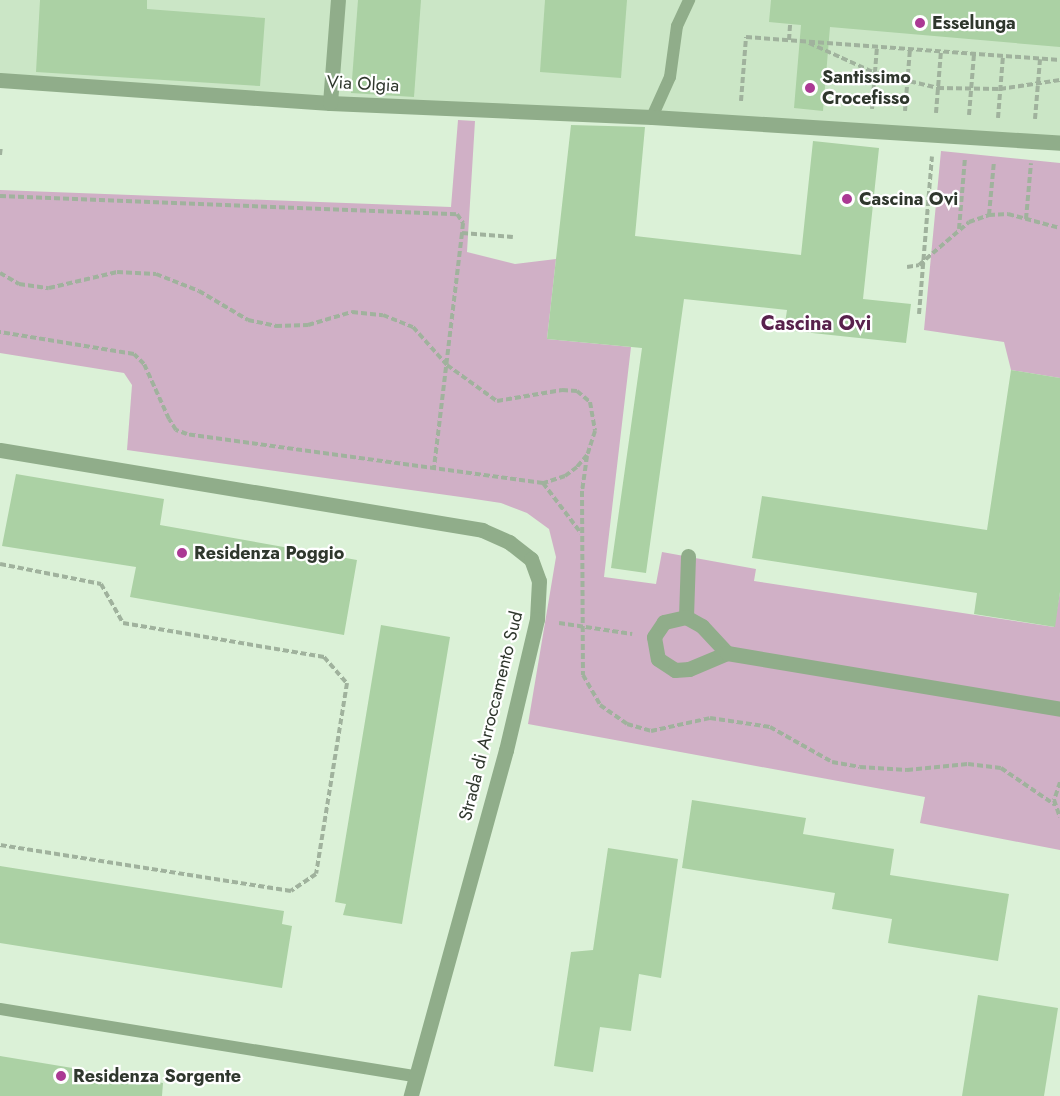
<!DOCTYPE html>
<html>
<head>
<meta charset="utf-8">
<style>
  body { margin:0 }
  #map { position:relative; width:1060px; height:1096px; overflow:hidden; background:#dbf1d7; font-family:Jost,sans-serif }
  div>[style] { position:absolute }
  .built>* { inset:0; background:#cbe6c6 }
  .green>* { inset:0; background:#d0b0c6 }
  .building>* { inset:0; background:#abd1a4 }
  .path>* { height:4px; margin-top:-2px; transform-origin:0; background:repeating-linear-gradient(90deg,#a0b29d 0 6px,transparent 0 9px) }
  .service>* { height:12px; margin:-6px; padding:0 6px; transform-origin:6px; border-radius:6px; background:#90ad8a }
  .pedestrian>* { height:15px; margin:-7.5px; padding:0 7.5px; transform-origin:7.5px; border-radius:7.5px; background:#90ad8a }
  .minor>* { height:15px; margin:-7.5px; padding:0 7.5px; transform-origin:7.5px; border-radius:7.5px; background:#90ad8a }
  .dots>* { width:16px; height:16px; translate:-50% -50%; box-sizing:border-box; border:3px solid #fff; border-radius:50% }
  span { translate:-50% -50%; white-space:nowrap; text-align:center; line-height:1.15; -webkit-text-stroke:4.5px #fff; paint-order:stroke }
  .poi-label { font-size:18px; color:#2f372d; font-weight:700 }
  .left { translate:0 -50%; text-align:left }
  .street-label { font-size:18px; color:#2f372d }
  .neighbourhood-label { font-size:20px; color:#58214c; font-weight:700 }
</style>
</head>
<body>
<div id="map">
  <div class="built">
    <i style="clip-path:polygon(0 0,1060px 0,1060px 143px,0 80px)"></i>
  </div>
  <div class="green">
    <i style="clip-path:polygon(458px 120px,475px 121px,467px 252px,515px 264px,556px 259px,547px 339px,631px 347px,604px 577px,656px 584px,662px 552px,756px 569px,754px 581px,1054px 627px,1060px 592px,1060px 850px,920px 823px,925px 797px,528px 724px,556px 557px,549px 529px,527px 513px,501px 503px,468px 498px,127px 450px,132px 385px,124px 373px,0 353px,0 190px,451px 207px)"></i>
    <i style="clip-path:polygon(941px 151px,1060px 163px,1060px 378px,1011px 370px,1004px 342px,924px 330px)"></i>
  </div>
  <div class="building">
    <i style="clip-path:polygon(40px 0,147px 0,147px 9px,265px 18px,260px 86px,36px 72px)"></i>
    <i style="clip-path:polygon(358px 0,421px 0,414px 97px,351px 93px)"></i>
    <i style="clip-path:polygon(545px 0,627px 0,621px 78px,540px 72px)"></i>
    <i style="clip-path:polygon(771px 0,1060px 0,1060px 47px,830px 27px,823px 111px,794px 108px,801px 25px,769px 22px)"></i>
    <i style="clip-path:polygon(571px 125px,645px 127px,635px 236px,801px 255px,813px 141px,879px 148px,863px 299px,911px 304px,906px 343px,784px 330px,787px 310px,684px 299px,646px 573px,611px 568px,642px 348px,547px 339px)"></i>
    <i style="clip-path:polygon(1011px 370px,1060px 378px,1060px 592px,1055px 627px,974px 614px,977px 593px,752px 558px,762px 496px,987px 530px)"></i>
    <i style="clip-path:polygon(16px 474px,164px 499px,160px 525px,357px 560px,344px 635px,130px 597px,136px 567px,2px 546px)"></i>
    <i style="clip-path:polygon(381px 625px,450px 637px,402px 924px,343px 915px,346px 904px,335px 902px)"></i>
    <i style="clip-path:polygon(692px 800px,806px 818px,803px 834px,894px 849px,890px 875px,1009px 894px,998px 961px,888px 943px,892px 919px,832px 909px,835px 893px,682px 868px)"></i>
    <i style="clip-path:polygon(608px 848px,678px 859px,661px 978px,639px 974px,631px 1031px,600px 1027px,593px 1072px,554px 1066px,571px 952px,593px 950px)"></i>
    <i style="clip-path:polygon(0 866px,284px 911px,282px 924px,292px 926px,282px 988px,0 943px)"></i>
    <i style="clip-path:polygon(978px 995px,1058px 1008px,1044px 1096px,962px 1096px)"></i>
    <i style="clip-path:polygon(0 1056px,163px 1083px,162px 1096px,0 1096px)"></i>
  </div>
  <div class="path">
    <i style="left:789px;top:40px;width:16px;rotate:-86deg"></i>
    <i style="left:809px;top:43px;width:72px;rotate:24.4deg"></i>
    <i style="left:875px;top:73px;width:65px;rotate:13.4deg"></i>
    <i style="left:938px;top:88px;width:62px;rotate:0.9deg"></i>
    <i style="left:1000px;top:89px;width:61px;rotate:-8.5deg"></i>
    <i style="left:741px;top:101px;width:64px;rotate:-85.5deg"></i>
    <i style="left:746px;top:37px;width:315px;rotate:4.2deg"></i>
    <i style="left:872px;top:109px;width:62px;rotate:-85.4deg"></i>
    <i style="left:905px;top:111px;width:62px;rotate:-85.4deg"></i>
    <i style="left:936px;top:113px;width:62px;rotate:-85.4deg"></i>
    <i style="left:969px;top:115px;width:61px;rotate:-85.3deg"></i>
    <i style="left:998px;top:118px;width:62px;rotate:-85.4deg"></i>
    <i style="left:1035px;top:119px;width:60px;rotate:-85.2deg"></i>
    <i style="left:0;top:155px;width:9px;rotate:-84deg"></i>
    <i style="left:0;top:196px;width:457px;rotate:2.3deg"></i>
    <i style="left:457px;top:214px;width:11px;rotate:56deg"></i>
    <i style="left:463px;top:223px;width:10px;rotate:96deg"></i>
    <i style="left:462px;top:233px;width:236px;rotate:96.8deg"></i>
    <i style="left:989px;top:215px;width:54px;rotate:-84.7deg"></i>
    <i style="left:1026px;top:219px;width:56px;rotate:-84.9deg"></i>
    <i style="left:959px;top:229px;width:71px;rotate:-85.2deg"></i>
    <i style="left:462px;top:233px;width:51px;rotate:4.5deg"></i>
    <i style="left:907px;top:267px;width:12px;rotate:-9deg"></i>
    <i style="left:919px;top:265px;width:66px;rotate:-40.7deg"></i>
    <i style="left:969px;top:222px;width:21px;rotate:-19deg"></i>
    <i style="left:989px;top:215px;width:19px;rotate:-3deg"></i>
    <i style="left:1008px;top:214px;width:54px;rotate:15.1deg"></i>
    <i style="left:0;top:273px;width:22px;rotate:30deg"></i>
    <i style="left:19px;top:284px;width:30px;rotate:8deg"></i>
    <i style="left:49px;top:288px;width:70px;rotate:-13.2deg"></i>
    <i style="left:117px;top:272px;width:39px;rotate:3deg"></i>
    <i style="left:156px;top:274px;width:46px;rotate:21.6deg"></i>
    <i style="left:199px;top:291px;width:57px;rotate:30.6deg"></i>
    <i style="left:248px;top:320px;width:29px;rotate:12deg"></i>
    <i style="left:276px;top:326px;width:32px;rotate:-2deg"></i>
    <i style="left:308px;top:325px;width:46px;rotate:-16.5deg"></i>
    <i style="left:352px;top:312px;width:31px;rotate:6deg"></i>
    <i style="left:383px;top:315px;width:32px;rotate:22deg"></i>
    <i style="left:413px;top:327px;width:51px;rotate:48.2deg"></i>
    <i style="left:447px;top:365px;width:62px;rotate:35.8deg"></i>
    <i style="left:497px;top:401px;width:66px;rotate:-9.6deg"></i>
    <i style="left:562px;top:390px;width:15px;rotate:4deg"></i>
    <i style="left:577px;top:391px;width:17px;rotate:40deg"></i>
    <i style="left:590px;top:402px;width:29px;rotate:80deg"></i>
    <i style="left:595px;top:431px;width:25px;rotate:108deg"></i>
    <i style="left:587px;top:455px;width:16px;rotate:130deg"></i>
    <i style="left:577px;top:467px;width:15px;rotate:143deg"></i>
    <i style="left:565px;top:476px;width:23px;rotate:162deg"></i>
    <i style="left:543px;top:483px;width:359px;rotate:-172.2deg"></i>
    <i style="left:187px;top:434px;width:12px;rotate:-160deg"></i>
    <i style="left:176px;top:430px;width:13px;rotate:-122deg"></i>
    <i style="left:169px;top:419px;width:60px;rotate:-114.4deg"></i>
    <i style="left:144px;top:364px;width:14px;rotate:-135deg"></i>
    <i style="left:134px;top:354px;width:136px;rotate:-170.7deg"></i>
    <i style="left:919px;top:314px;width:158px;rotate:-85.3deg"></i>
    <i style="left:587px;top:456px;width:35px;rotate:98deg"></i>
    <i style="left:582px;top:491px;width:184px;rotate:89.7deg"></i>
    <i style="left:583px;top:675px;width:34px;rotate:60deg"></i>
    <i style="left:600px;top:705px;width:33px;rotate:35deg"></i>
    <i style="left:627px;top:724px;width:25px;rotate:16deg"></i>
    <i style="left:651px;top:731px;width:60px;rotate:-12.4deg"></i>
    <i style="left:710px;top:718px;width:61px;rotate:8.5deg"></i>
    <i style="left:770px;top:727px;width:71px;rotate:29.4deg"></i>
    <i style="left:832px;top:762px;width:28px;rotate:10deg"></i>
    <i style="left:860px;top:767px;width:47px;rotate:3.7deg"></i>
    <i style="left:907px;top:770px;width:61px;rotate:-5.6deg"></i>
    <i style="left:968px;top:764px;width:33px;rotate:7deg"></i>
    <i style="left:1001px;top:768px;width:65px;rotate:34.4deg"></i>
    <i style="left:543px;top:483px;width:63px;rotate:52.8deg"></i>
    <i style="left:0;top:564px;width:103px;rotate:11.2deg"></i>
    <i style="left:101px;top:584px;width:45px;rotate:60.6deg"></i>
    <i style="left:123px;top:623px;width:204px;rotate:9.6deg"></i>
    <i style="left:324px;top:657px;width:35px;rotate:49deg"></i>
    <i style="left:347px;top:683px;width:193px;rotate:99.2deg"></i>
    <i style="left:316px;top:874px;width:30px;rotate:146deg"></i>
    <i style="left:291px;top:891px;width:295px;rotate:-171deg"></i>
    <i style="left:559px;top:623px;width:74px;rotate:8.6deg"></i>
    <i style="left:1060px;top:782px;width:19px;rotate:108deg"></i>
    <i style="left:1054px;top:800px;width:18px;rotate:71deg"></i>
  </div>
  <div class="service">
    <i style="left:652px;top:117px;width:44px;rotate:-65.8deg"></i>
    <i style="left:670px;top:77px;width:51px;rotate:-82.2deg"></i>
    <i style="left:677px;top:26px;width:29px;rotate:-65deg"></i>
    <i style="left:0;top:1009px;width:419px;rotate:9.2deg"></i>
  </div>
  <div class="pedestrian">
    <i style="left:652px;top:117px;width:409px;rotate:3.6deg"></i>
  </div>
  <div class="minor">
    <i style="left:0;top:80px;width:331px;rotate:4deg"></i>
    <i style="left:330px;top:103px;width:322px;rotate:2.5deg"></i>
    <i style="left:330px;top:103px;width:103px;rotate:-85.6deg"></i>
    <i style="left:0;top:450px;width:489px;rotate:9.4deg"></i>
    <i style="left:482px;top:530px;width:30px;rotate:24deg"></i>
    <i style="left:509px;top:542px;width:28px;rotate:38deg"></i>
    <i style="left:531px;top:559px;width:23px;rotate:70deg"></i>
    <i style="left:539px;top:581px;width:38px;rotate:93deg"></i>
    <i style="left:537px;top:619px;width:135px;rotate:103.3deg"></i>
    <i style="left:506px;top:750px;width:359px;rotate:105.4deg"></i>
    <i style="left:686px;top:617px;width:61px;rotate:-88.1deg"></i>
    <i style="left:727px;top:653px;width:37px;rotate:-133deg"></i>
    <i style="left:702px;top:626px;width:18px;rotate:-151deg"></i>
    <i style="left:686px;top:617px;width:23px;rotate:167deg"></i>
    <i style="left:664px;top:622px;width:18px;rotate:124deg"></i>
    <i style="left:654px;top:637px;width:22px;rotate:80deg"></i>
    <i style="left:658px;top:659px;width:20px;rotate:33deg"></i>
    <i style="left:675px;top:670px;width:14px;rotate:-4deg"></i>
    <i style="left:689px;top:669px;width:41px;rotate:-22.8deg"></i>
    <i style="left:727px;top:653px;width:338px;rotate:9.5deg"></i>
  </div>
  <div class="dots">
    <i style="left:920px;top:23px;background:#ab3994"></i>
    <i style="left:810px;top:88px;background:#ab3994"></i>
    <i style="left:847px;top:199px;background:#ab3994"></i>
    <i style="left:182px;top:553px;background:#ab3994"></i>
    <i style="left:61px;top:1076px;background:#ab3994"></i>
  </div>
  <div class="poi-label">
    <span class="left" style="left:932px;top:23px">Esselunga</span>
    <span class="left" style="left:822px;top:88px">Santissimo<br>Crocefisso</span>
    <span class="left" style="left:859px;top:199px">Cascina Ovi</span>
    <span class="left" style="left:194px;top:553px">Residenza Poggio</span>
    <span class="left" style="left:73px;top:1076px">Residenza Sorgente</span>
  </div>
  <div class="street-label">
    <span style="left:363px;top:84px;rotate:3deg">Via Olgia</span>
    <span style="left:491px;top:716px;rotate:-76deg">Strada di Arroccamento Sud</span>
  </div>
  <div class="neighbourhood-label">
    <span style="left:816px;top:323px">Cascina Ovi</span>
  </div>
</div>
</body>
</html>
